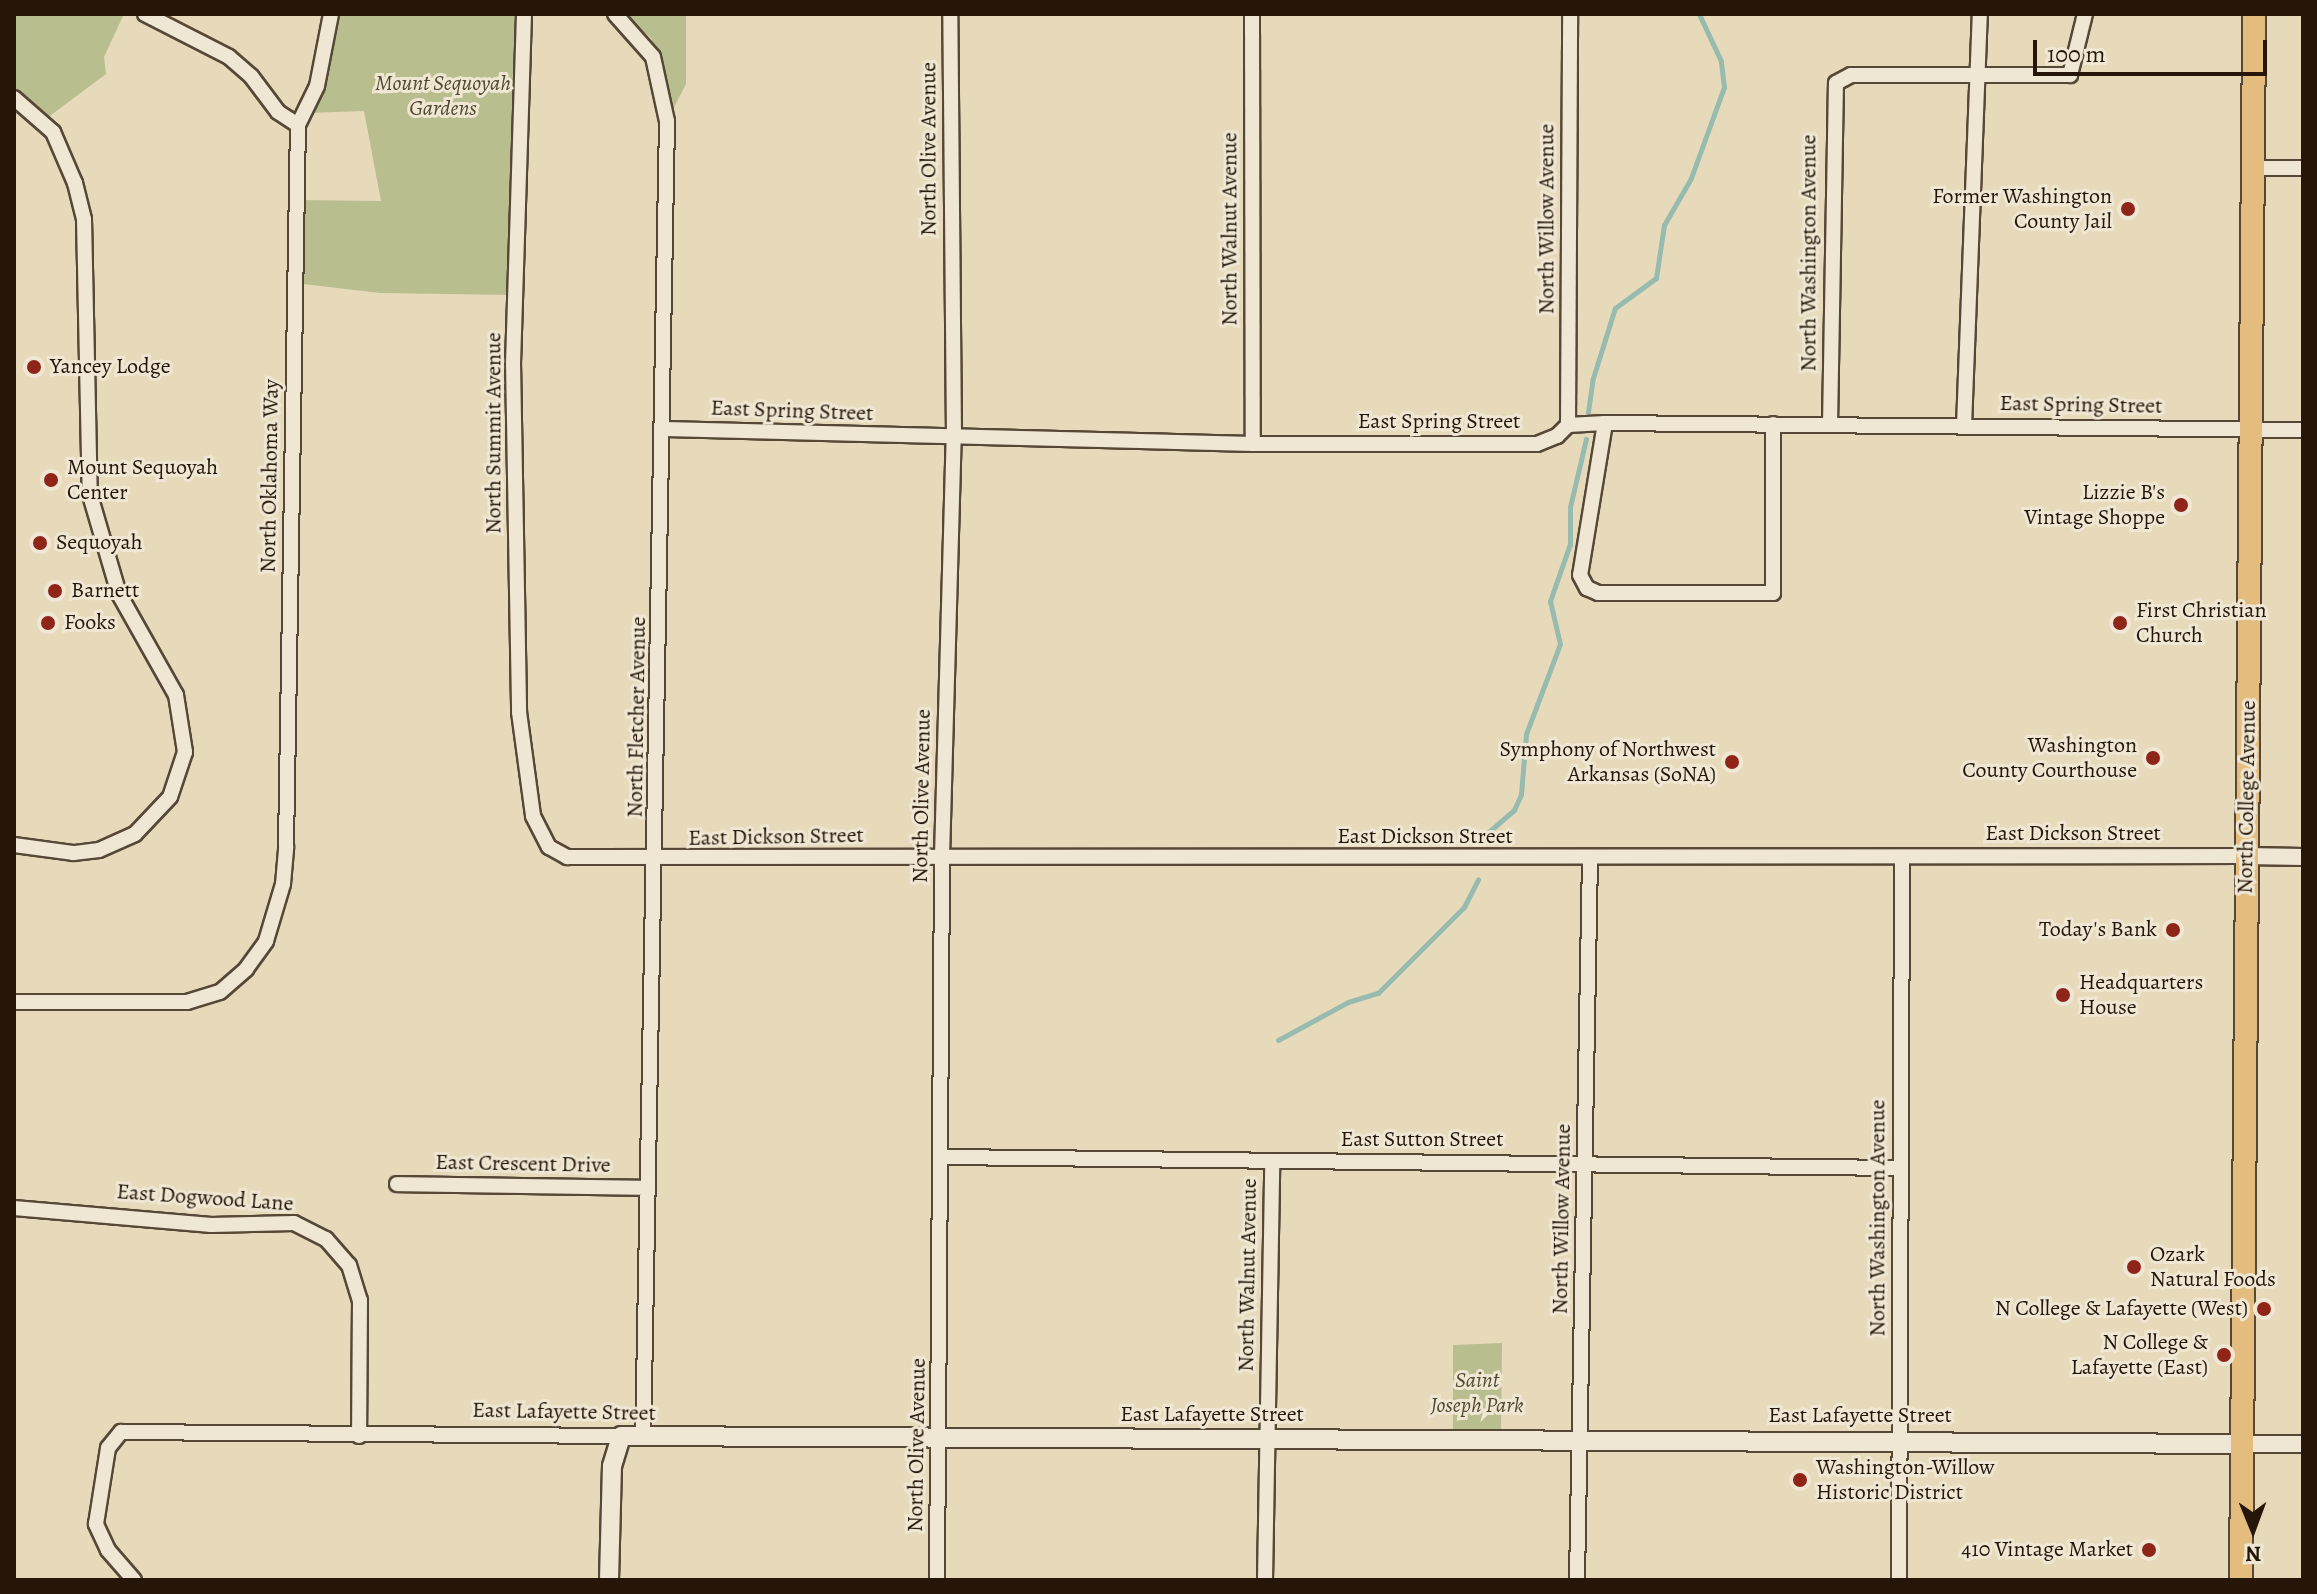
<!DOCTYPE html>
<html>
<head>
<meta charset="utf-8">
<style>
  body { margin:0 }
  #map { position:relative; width:2317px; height:1594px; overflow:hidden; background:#e7dabb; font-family:Alegreya,serif }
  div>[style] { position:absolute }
  .green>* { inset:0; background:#b9be8e }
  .stream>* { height:5px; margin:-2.5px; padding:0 2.5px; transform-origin:2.5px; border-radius:2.5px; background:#97bbae }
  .roads { filter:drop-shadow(2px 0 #564736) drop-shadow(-2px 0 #564736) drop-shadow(0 2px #564736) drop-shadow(0 -2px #564736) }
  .minor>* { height:14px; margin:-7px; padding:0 7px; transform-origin:7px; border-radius:7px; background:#efe7d3 }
  .tertiary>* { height:16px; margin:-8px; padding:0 8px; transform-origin:8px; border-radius:8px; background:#efe7d3 }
  .secondary>* { height:18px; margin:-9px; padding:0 9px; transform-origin:9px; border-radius:9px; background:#efe7d3 }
  .primary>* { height:22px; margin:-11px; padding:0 11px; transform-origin:11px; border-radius:11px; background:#e4bd7e }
  .dots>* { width:22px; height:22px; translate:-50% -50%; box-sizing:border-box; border:4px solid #efe7d3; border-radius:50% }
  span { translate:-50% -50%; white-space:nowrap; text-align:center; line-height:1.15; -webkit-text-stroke:6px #efe7d3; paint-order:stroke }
  .park-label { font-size:22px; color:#514831; font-style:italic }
  .street-label { font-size:22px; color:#251609 }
  .poi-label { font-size:22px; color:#251609 }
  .right { translate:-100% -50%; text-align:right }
  .left { translate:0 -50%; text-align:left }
  .frame { position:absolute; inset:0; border:16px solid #251609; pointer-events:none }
  .north { position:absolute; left:2213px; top:1490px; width:80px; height:80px; -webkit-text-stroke:6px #efe7d3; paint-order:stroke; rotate:179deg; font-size:22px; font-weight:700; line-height:32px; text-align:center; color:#251609 }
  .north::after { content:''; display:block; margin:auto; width:28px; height:36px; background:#251609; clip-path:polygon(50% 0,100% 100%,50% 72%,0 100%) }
  .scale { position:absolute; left:2033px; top:40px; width:234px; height:36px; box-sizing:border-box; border:4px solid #251609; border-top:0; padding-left:10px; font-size:24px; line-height:28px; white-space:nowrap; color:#251609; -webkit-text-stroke:6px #efe7d3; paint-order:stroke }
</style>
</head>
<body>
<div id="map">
  <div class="green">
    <i style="clip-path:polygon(14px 14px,124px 14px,104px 57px,106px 74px,43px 121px,14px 99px)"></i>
    <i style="clip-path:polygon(331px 14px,524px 14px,517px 295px,380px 293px,295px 283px,297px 200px,381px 201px,364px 111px,306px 113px)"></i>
    <i style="clip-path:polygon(624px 14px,686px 14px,686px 84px,667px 121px,652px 39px)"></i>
    <i style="clip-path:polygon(1502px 1343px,1501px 1440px,1453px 1440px,1453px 1345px)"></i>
  </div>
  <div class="stream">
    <i style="left:1588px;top:412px;width:34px;rotate:-82deg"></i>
    <i style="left:1593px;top:378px;width:73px;rotate:-72.6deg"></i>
    <i style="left:1615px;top:308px;width:51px;rotate:-36.2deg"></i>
    <i style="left:1656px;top:278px;width:54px;rotate:-81.4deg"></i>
    <i style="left:1664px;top:225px;width:54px;rotate:-60.1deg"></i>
    <i style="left:1691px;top:178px;width:97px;rotate:-70.1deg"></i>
    <i style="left:1724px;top:87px;width:26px;rotate:-97deg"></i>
    <i style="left:1721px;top:61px;width:52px;rotate:-115.1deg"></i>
    <i style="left:1484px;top:836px;width:40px;rotate:-41deg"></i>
    <i style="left:1514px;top:810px;width:17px;rotate:-66deg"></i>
    <i style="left:1521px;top:794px;width:60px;rotate:-85.2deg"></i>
    <i style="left:1526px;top:734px;width:96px;rotate:-69.3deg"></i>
    <i style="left:1560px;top:644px;width:44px;rotate:-103.1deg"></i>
    <i style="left:1550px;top:601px;width:60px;rotate:-70.7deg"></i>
    <i style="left:1570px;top:544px;width:37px;rotate:-90deg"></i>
    <i style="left:1570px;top:507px;width:70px;rotate:-76.8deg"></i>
    <i style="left:1278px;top:1040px;width:80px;rotate:-28.5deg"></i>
    <i style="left:1348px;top:1002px;width:31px;rotate:-17deg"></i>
    <i style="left:1378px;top:993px;width:122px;rotate:-45deg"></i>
    <i style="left:1464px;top:907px;width:31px;rotate:-63deg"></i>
  </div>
  <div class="roads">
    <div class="minor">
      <i style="left:145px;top:14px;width:94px;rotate:27.1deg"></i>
      <i style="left:229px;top:57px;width:29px;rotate:41deg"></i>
      <i style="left:251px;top:76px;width:45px;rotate:53.1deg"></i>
      <i style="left:278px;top:112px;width:24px;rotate:33deg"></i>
      <i style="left:524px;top:14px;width:348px;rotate:91.8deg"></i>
      <i style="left:513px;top:362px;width:350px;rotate:89deg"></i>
      <i style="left:519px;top:712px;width:105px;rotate:82.3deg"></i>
      <i style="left:533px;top:816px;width:35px;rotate:63deg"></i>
      <i style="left:549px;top:847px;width:21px;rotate:29deg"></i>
      <i style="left:567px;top:857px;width:1679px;rotate:-0.03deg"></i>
      <i style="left:615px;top:14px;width:57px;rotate:48.5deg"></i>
      <i style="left:653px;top:57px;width:66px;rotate:77.7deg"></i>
      <i style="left:667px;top:121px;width:1316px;rotate:91.04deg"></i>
      <i style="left:1252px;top:14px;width:430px;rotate:89.9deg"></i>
      <i style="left:14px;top:98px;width:52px;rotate:41.1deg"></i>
      <i style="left:53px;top:132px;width:56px;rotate:66.7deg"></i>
      <i style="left:75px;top:183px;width:37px;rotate:76deg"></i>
      <i style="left:84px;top:219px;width:276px;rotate:88.8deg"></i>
      <i style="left:90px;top:495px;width:103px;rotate:73.7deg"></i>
      <i style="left:119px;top:594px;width:116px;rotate:60.6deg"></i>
      <i style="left:176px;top:695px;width:58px;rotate:81deg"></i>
      <i style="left:185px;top:752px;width:47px;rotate:108.4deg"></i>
      <i style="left:170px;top:797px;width:51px;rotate:133.4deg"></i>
      <i style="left:135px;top:834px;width:39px;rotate:156deg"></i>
      <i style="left:99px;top:850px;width:26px;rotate:173deg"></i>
      <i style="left:73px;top:853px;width:60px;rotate:-172.3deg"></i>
      <i style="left:2253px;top:168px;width:50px"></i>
      <i style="left:1605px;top:423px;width:154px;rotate:99.3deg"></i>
      <i style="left:1580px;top:575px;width:15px;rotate:62deg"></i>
      <i style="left:1587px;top:588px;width:12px;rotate:24deg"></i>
      <i style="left:1598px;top:593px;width:175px"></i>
      <i style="left:1773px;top:593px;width:169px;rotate:-90deg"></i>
      <i style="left:1568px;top:425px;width:411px;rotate:-89.7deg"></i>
      <i style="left:1830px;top:425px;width:342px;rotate:-89deg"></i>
      <i style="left:1836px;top:83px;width:17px;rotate:-28deg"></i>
      <i style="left:1851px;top:75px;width:219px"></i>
      <i style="left:2070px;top:75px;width:63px;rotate:-76.2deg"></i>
      <i style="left:1964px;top:426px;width:412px;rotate:-87.8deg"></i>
      <i style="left:665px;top:429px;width:588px;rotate:1.46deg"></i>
      <i style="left:1253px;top:444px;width:284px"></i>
      <i style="left:1537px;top:444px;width:22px;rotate:-22deg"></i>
      <i style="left:1557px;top:436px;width:16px;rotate:-45deg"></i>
      <i style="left:1568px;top:425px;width:37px;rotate:-3deg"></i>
      <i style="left:1605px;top:423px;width:698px;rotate:0.57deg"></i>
      <i style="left:14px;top:1002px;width:173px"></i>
      <i style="left:187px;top:1002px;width:34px;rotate:-17deg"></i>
      <i style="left:220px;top:992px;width:35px;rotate:-41deg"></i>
      <i style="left:246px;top:969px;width:34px;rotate:-54deg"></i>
      <i style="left:266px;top:941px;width:59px;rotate:-73.4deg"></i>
      <i style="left:283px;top:884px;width:38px;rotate:-85deg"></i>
      <i style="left:286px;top:846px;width:721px;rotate:-89.05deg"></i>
      <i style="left:298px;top:125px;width:43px;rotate:-64deg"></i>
      <i style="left:317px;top:86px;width:73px;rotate:-79deg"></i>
      <i style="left:944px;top:1157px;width:956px;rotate:0.66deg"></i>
      <i style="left:397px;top:1184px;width:251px;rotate:0.9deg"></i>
      <i style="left:14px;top:1208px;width:198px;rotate:4.9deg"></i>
      <i style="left:211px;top:1225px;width:83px;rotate:-1.4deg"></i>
      <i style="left:294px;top:1223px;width:36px;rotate:27deg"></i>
      <i style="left:326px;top:1239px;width:35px;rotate:49deg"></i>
      <i style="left:349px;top:1265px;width:37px;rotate:73deg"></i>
      <i style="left:360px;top:1300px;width:136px;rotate:90.4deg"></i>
      <i style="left:134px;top:1580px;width:40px;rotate:-131deg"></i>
      <i style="left:108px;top:1550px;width:29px;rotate:-115deg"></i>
      <i style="left:96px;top:1524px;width:77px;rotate:-81deg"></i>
      <i style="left:108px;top:1448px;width:21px;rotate:-51deg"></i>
      <i style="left:121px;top:1432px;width:500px;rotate:0.46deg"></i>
      <i style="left:937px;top:1580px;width:723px;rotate:-89.6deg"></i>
      <i style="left:942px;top:857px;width:420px;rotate:-88.4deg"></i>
      <i style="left:954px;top:437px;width:423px;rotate:-90.5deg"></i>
      <i style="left:1265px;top:1580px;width:418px;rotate:-89deg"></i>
      <i style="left:1577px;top:1580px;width:722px;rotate:-88.97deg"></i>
      <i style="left:1899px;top:1580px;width:723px;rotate:-89.76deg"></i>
    </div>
    <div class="tertiary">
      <i style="left:2246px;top:856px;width:57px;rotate:1deg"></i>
      <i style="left:2242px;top:1444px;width:61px"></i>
    </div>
    <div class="secondary">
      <i style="left:609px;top:1580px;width:114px;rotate:-88.5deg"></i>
      <i style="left:612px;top:1466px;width:31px;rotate:-73deg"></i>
      <i style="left:621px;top:1436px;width:1621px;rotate:0.28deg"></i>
    </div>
    <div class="primary">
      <i style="left:2241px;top:1580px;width:1566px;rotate:-89.52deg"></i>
    </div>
  </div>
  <div class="dots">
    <i style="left:2128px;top:209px;background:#8f2418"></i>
    <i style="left:34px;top:367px;background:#8f2418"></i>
    <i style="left:51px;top:480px;background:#8f2418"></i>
    <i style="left:2181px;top:505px;background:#8f2418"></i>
    <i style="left:40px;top:543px;background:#8f2418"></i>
    <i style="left:55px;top:591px;background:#8f2418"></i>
    <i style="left:48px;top:623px;background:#8f2418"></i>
    <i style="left:2120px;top:623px;background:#8f2418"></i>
    <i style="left:2153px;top:758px;background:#8f2418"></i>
    <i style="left:1732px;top:762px;background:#8f2418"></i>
    <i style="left:2173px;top:930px;background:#8f2418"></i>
    <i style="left:2063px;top:995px;background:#8f2418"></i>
    <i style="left:2134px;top:1267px;background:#8f2418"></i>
    <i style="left:2264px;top:1309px;background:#8f2418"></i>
    <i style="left:2224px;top:1355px;background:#8f2418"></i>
    <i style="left:1800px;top:1480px;background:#8f2418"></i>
    <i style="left:2149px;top:1550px;background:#8f2418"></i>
  </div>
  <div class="park-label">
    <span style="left:443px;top:96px">Mount Sequoyah<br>Gardens</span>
    <span style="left:1477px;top:1393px">Saint<br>Joseph Park</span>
  </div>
  <div class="street-label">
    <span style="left:929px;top:149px;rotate:-90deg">North Olive Avenue</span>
    <span style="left:1547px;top:219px;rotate:-90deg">North Willow Avenue</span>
    <span style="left:1230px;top:229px;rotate:-90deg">North Walnut Avenue</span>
    <span style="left:1809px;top:253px;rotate:-90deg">North Washington Avenue</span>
    <span style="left:2081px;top:405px;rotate:1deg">East Spring Street</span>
    <span style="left:792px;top:411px;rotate:2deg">East Spring Street</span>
    <span style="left:1439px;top:422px">East Spring Street</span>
    <span style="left:494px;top:433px;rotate:-90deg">North Summit Avenue</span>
    <span style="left:270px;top:476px;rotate:-89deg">North Oklahoma Way</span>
    <span style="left:637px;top:717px;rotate:-89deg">North Fletcher Avenue</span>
    <span style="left:922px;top:796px;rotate:-89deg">North Olive Avenue</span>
    <span style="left:2247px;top:797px;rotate:-89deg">North College Avenue</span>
    <span style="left:2073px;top:834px">East Dickson Street</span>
    <span style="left:776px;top:837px;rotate:-1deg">East Dickson Street</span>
    <span style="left:1425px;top:837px">East Dickson Street</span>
    <span style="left:1422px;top:1140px">East Sutton Street</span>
    <span style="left:523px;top:1164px;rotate:1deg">East Crescent Drive</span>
    <span style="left:205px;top:1198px;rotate:4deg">East Dogwood Lane</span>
    <span style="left:1878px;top:1218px;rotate:-90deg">North Washington Avenue</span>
    <span style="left:1562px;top:1219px;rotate:-89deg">North Willow Avenue</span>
    <span style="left:1248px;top:1275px;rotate:-89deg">North Walnut Avenue</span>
    <span style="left:564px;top:1412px;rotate:1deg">East Lafayette Street</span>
    <span style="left:1212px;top:1415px">East Lafayette Street</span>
    <span style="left:1860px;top:1416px">East Lafayette Street</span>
    <span style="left:917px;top:1445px;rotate:-89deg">North Olive Avenue</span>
  </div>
  <div class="poi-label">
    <span class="right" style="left:2112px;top:209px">Former Washington<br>County Jail</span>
    <span class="left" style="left:50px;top:367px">Yancey Lodge</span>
    <span class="left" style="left:67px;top:480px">Mount Sequoyah<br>Center</span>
    <span class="right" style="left:2165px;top:505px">Lizzie B's<br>Vintage Shoppe</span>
    <span class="left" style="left:56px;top:543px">Sequoyah</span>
    <span class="left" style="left:71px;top:591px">Barnett</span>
    <span class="left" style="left:2136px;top:623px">First Christian<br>Church</span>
    <span class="left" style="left:64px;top:623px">Fooks</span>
    <span class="right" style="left:2137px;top:758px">Washington<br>County Courthouse</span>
    <span class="right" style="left:1716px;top:762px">Symphony of Northwest<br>Arkansas (SoNA)</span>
    <span class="right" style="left:2157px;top:930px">Today's Bank</span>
    <span class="left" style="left:2079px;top:995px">Headquarters<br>House</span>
    <span class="left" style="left:2150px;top:1267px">Ozark<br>Natural Foods</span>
    <span class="right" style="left:2248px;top:1309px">N College &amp; Lafayette (West)</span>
    <span class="right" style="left:2208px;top:1355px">N College &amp;<br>Lafayette (East)</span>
    <span class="left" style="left:1816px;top:1480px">Washington-Willow<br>Historic District</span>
    <span class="right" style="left:2133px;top:1550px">410 Vintage Market</span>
  </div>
  <div class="frame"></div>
  <div class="north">N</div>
  <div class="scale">100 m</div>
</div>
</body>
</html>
